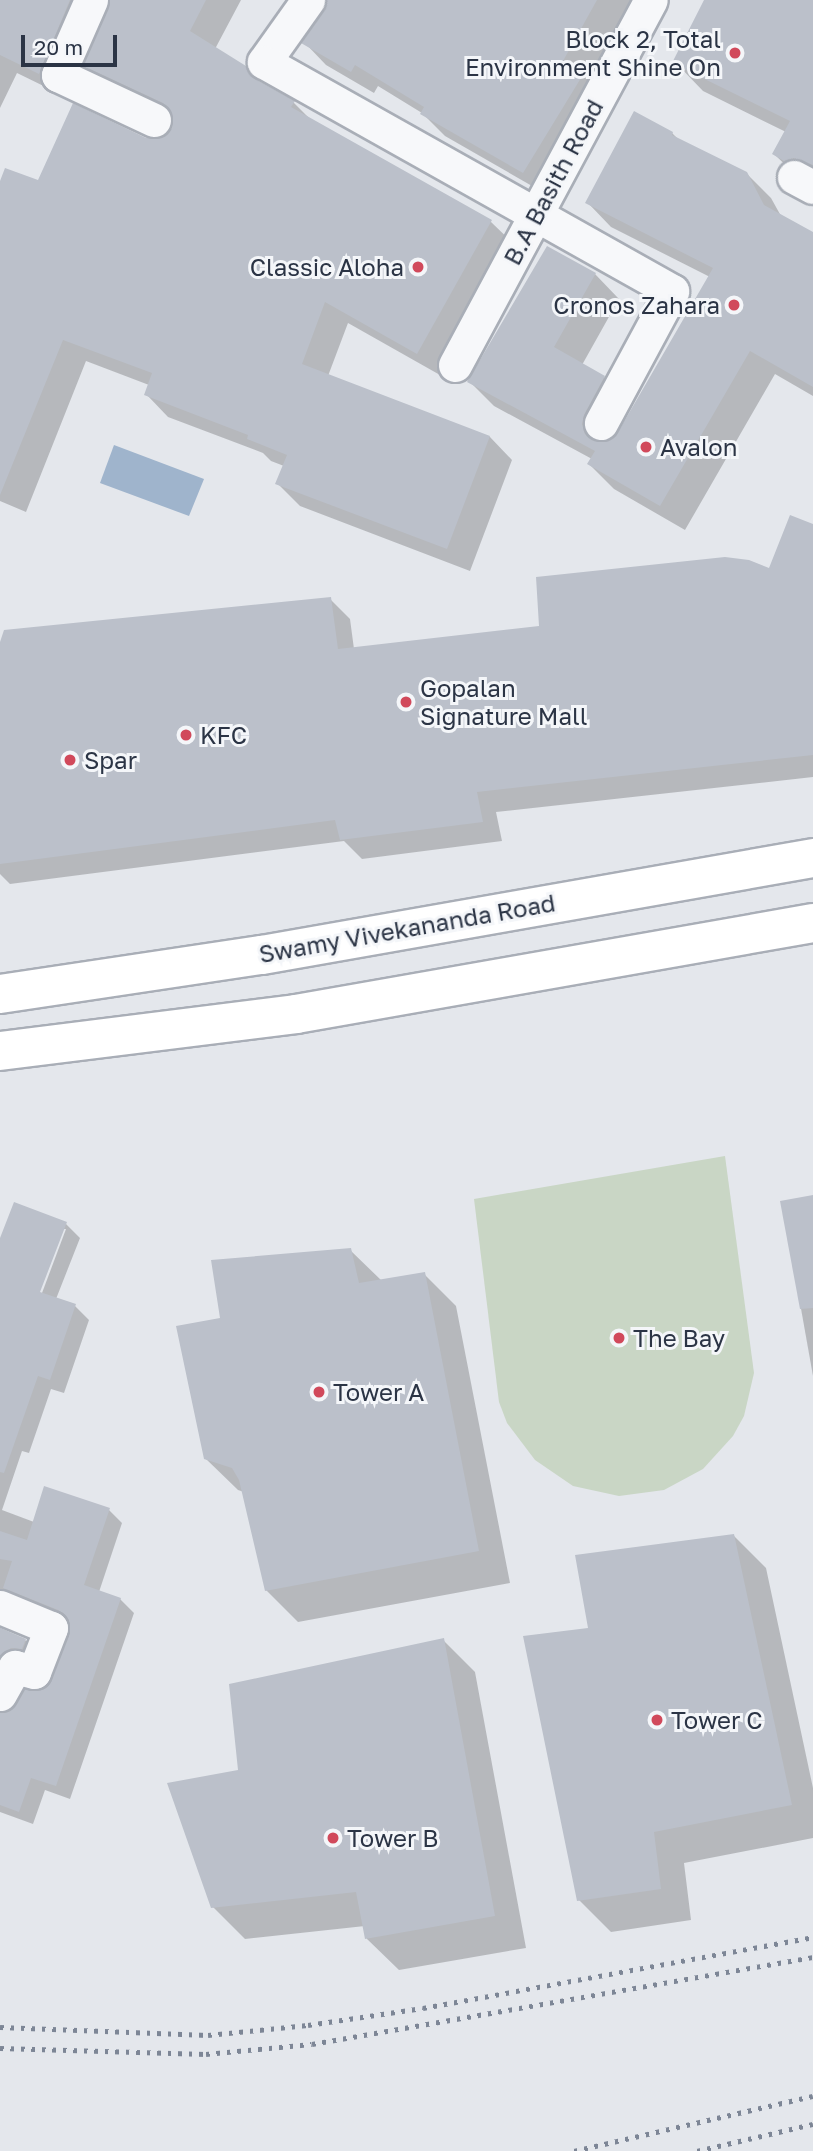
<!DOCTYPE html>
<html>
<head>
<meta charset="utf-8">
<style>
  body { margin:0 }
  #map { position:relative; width:813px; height:2151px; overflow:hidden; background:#e4e7ec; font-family:"Golos Text",sans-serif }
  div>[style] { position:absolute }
  .green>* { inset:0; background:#c9d6c5 }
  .water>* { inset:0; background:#9fb4cc }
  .shadow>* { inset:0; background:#0003 }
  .building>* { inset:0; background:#bbc0ca }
  .roads { filter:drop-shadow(2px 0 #a9aeb7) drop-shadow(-2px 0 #a9aeb7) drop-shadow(0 2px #a9aeb7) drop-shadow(0 -2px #a9aeb7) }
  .minor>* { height:33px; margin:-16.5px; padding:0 16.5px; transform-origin:16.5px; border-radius:16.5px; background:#f7f8fa }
  .primary>* { height:38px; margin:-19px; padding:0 19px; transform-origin:19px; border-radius:19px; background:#fff }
  .rail>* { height:5px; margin-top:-2.5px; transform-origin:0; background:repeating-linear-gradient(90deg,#7d8696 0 3.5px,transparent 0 10.5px) }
  .dots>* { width:19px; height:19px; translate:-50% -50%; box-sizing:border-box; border:4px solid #f4f6f9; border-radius:50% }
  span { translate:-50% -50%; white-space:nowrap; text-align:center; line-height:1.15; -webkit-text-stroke:6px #f4f6f9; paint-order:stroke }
  .poi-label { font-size:24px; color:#2b3445 }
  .right { translate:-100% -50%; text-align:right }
  .left { translate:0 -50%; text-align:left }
  .street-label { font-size:24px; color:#2b3445 }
  .scale { position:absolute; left:21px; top:35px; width:96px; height:32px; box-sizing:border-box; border:4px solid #2b3445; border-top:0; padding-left:9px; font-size:21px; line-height:24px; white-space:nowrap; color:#2b3445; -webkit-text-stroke:5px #f4f6f9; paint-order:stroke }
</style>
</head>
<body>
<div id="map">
  <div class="green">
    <i style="clip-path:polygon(725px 1156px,754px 1373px,744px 1416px,733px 1436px,703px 1469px,664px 1490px,619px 1496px,573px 1486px,535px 1460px,507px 1423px,499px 1402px,474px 1199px)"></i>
  </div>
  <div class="water">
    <i style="clip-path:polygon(114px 445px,204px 479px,189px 516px,100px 483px)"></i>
  </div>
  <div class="shadow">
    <i style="clip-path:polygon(0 0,241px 0,215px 49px,245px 67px,263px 86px,294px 103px,312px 121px,491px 222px,514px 244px,440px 375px,348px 323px,328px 376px,490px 437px,512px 460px,470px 571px,300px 506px,277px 483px,284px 466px,271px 461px,263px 453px,168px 417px,146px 394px,149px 385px,86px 361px,26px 512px,0 501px,0 186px,38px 183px,146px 139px,165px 138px,173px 128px,175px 119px,108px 88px,85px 65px,112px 5px,103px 6px,62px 95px,17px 73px,0 108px)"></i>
    <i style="clip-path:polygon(327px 0,632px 0,588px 79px,605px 97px,546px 194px,445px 136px,422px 113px,378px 86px,374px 93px,326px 65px,304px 42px,326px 11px)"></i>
    <i style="clip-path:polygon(706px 0,813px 0,813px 188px,803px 182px,774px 154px,786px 132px,703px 91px,675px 62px)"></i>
    <i style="clip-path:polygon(672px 133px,680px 141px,746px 173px,771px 198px,781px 216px,813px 240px,813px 396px,775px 374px,685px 530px,614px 489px,589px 464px,592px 459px,494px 406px,470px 382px,595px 274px,619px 299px,582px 365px,604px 377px,628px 402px,607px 441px,619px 433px,710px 277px,611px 227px,587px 202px)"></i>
    <i style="clip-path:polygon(813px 526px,813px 777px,496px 812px,502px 841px,362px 859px,344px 841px,10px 884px,0 874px,0 647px,330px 599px,350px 619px,354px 649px,541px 627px,770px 570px)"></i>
    <i style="clip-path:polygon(813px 1197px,813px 1376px,782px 1202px)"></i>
    <i style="clip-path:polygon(evenodd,66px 1224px,80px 1238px,56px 1299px,75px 1306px,89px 1320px,64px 1393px,51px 1389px,29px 1453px,22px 1451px,2px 1510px,34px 1522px,109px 1510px,122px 1523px,99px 1592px,120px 1599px,134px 1613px,70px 1799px,45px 1790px,33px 1824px,0 1812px,0 1715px,12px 1712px,53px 1681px,71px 1634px,69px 1621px,22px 1602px,0 1608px,0 1242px,66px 1224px,63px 1229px,66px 1229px,39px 1301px,35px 1299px,63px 1229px)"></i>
    <i style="clip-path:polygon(350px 1250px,382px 1281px,424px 1274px,456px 1306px,510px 1583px,298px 1622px,266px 1590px,244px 1492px,238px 1490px,205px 1458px,222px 1319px)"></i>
    <i style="clip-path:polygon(734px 1536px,766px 1568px,813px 1788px,813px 1838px,684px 1863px,691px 1920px,611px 1932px,579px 1900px,590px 1630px)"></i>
    <i style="clip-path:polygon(0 1628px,25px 1640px,39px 1654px,0 1696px)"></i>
    <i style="clip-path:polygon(443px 1640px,475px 1672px,526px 1948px,399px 1970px,367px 1939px,365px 1926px,245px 1939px,213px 1907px,240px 1771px)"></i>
  </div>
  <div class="building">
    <i style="clip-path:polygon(0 0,70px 0,39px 74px,0 55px)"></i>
    <i style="clip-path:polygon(110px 0,206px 0,190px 31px,246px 66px,255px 79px,295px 101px,291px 107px,492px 220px,417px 354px,325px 302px,302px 364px,490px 436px,447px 549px,275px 484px,287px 455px,247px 439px,248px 435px,144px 395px,152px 373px,63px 340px,0 495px,0 181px,5px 168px,38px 180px,73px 103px,146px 138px,164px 136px,172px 128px,173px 118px,163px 103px,83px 66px)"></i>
    <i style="clip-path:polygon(327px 0,597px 0,563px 61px,584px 73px,523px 173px,420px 114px,424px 107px,355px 65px,351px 72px,301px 43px,324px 11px)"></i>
    <i style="clip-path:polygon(704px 0,813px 0,813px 165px,794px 158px,784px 161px,772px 154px,790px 121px,672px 63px)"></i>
    <i style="clip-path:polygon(634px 111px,673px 132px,672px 135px,747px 172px,764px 205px,813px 232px,813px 387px,750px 351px,660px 506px,587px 464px,595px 451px,467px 382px,547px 246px,596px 273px,554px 347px,605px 376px,584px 415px,582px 424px,585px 434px,593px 440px,602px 442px,618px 432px,713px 268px,585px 203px)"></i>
    <i style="clip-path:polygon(790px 515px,813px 524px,813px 755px,477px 792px,483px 822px,340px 840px,335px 820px,0 864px,0 642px,4px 630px,331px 597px,338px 649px,539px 626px,536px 577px,725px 557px,749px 560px,769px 568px)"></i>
    <i style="clip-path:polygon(813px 1195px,813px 1308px,800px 1309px,780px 1201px)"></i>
    <i style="clip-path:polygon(14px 1202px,67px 1222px,40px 1292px,76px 1304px,50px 1380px,38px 1376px,4px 1473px,0 1472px,0 1238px)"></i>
    <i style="clip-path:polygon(351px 1248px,359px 1283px,425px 1272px,479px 1551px,265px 1591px,239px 1480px,232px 1468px,204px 1459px,176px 1326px,220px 1318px,211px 1260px)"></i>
    <i style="clip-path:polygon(44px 1486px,110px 1508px,84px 1585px,121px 1598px,56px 1786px,31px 1778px,19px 1812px,0 1805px,0 1713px,10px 1710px,25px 1689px,38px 1691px,47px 1686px,70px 1626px,66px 1617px,58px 1610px,3px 1588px,12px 1561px,0 1559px,0 1531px,27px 1540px)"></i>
    <i style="clip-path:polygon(734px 1534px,792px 1805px,654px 1832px,661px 1889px,577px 1901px,523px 1636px,588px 1628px,575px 1555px)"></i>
    <i style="clip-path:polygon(0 1628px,26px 1639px,22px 1649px,11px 1648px,0 1656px)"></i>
    <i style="clip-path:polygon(444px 1638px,495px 1916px,365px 1939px,356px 1892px,211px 1908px,167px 1783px,238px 1770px,229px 1684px)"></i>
  </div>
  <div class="roads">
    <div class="minor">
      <i style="left:91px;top:0;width:82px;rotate:113.7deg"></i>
      <i style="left:58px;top:75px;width:106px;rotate:25.1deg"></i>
      <i style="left:308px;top:0;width:76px;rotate:125.4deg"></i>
      <i style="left:264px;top:62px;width:468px;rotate:29.3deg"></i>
      <i style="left:672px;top:291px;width:150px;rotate:118.3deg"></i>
      <i style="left:794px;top:177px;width:21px;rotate:28deg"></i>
      <i style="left:455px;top:365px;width:414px;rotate:-61.8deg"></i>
      <i style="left:0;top:1607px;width:55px;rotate:22.4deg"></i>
      <i style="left:51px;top:1628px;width:47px;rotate:111.1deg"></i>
      <i style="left:34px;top:1672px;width:20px;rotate:-165deg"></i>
      <i style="left:15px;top:1667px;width:31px;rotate:119deg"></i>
    </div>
    <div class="primary">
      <i style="left:0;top:994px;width:265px;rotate:-8.5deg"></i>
      <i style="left:262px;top:955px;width:559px;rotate:-9.98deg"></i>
      <i style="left:0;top:1051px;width:298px;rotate:-7.1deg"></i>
      <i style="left:296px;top:1014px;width:525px;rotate:-9.98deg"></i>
    </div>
  </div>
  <div class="rail">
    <i style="left:0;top:2027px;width:208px;rotate:2.2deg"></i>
    <i style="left:208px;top:2035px;width:100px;rotate:-5.7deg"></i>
    <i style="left:308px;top:2025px;width:116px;rotate:-8.4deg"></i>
    <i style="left:423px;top:2008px;width:396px;rotate:-10.3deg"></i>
    <i style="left:0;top:2048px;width:206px;rotate:1.7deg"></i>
    <i style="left:206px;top:2054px;width:106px;rotate:-5.4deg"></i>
    <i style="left:312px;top:2044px;width:508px;rotate:-9.85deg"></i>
    <i style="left:574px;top:2151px;width:245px;rotate:-13deg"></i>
    <i style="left:697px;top:2151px;width:119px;rotate:-13.1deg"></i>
  </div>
  <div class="dots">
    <i style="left:735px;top:53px;background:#d1495b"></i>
    <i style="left:418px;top:267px;background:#d1495b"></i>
    <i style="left:734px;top:305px;background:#d1495b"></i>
    <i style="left:646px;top:447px;background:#d1495b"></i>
    <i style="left:406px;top:702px;background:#d1495b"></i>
    <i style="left:186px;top:735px;background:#d1495b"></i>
    <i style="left:70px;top:760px;background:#d1495b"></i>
    <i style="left:619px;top:1338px;background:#d1495b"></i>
    <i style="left:319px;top:1392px;background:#d1495b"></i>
    <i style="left:657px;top:1720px;background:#d1495b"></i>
    <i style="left:333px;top:1838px;background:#d1495b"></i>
  </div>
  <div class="poi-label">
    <span class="right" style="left:721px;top:53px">Block 2, Total<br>Environment Shine On</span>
    <span class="right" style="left:404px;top:267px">Classic Aloha</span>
    <span class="right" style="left:720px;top:305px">Cronos Zahara</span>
    <span class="left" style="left:660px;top:447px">Avalon</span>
    <span class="left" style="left:420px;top:702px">Gopalan<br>Signature Mall</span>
    <span class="left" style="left:200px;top:735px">KFC</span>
    <span class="left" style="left:84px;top:760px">Spar</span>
    <span class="left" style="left:633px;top:1338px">The Bay</span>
    <span class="left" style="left:333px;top:1392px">Tower A</span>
    <span class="left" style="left:671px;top:1720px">Tower C</span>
    <span class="left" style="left:347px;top:1838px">Tower B</span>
  </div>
  <div class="street-label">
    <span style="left:553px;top:182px;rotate:-62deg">B.A Basith Road</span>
    <span style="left:407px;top:928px;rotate:-10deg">Swamy Vivekananda Road</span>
  </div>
  <div class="scale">20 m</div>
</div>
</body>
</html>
